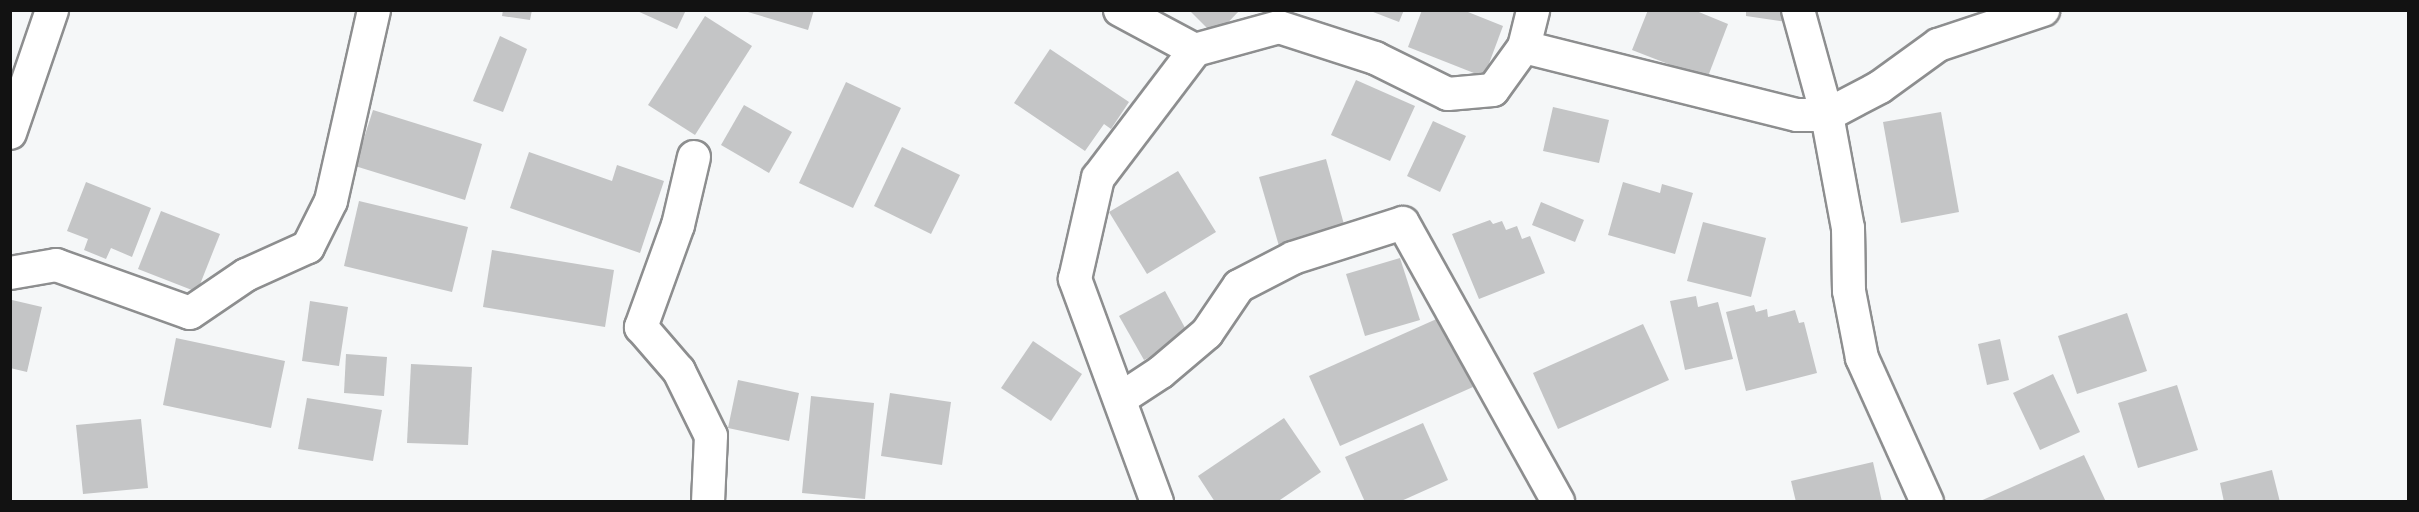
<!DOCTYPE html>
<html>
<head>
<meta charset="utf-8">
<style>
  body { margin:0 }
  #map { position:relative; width:2419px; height:512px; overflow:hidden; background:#f5f7f8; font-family:"Noto Sans",sans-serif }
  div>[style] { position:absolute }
  .building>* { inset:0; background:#c4c5c6 }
  .roads { filter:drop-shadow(2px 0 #8d8e8f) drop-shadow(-2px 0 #8d8e8f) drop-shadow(0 2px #8d8e8f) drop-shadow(0 -2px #8d8e8f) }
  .minor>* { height:32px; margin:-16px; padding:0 16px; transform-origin:16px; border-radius:16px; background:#fff }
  span { translate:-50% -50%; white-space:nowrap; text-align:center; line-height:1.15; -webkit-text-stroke:4.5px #f5f7f8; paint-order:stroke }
  .frame { position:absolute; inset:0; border:12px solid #121212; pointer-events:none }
</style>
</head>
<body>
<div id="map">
  <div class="building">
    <i style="clip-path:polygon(503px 10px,532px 10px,530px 20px,502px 16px)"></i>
    <i style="clip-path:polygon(635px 10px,686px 10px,677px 29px)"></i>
    <i style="clip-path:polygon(741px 10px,814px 10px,808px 30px)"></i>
    <i style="clip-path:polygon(1189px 10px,1240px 10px,1215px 36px)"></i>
    <i style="clip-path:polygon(1368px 10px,1404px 10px,1399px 22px)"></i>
    <i style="clip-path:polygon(1422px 10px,1463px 10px,1503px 26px,1484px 77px,1408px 47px)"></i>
    <i style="clip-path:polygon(1648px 10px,1694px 10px,1728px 24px,1707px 79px,1632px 50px)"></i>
    <i style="clip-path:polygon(1746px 10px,1789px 10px,1787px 22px,1746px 16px)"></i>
    <i style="clip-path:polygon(705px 16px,752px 46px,695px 135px,648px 105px)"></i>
    <i style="clip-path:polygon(500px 36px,527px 49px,503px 112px,473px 101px)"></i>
    <i style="clip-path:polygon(1050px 49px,1129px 102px,1111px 129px,1104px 124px,1085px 151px,1014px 103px)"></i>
    <i style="clip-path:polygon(1356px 80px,1415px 106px,1390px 161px,1331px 135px)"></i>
    <i style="clip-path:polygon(846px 82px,901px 108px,853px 208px,799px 183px)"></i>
    <i style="clip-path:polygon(744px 105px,792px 132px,769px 173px,721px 145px)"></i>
    <i style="clip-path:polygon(1553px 107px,1609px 120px,1599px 163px,1543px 151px)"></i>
    <i style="clip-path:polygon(373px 110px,482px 144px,465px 200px,355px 166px)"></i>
    <i style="clip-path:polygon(1941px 112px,1959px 212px,1901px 223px,1883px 122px)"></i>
    <i style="clip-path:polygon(1433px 121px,1466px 136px,1440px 192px,1407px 176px)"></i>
    <i style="clip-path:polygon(902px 147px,960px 175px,931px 234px,874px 206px)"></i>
    <i style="clip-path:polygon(529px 152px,612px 181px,617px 165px,664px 181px,640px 253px,510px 208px)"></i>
    <i style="clip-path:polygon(1326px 159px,1345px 228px,1279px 246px,1259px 177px)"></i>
    <i style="clip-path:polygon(1178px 171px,1216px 232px,1147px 274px,1109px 212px)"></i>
    <i style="clip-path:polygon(86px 182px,151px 208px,132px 257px,111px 248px,106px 259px,84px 250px,88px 239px,67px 231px)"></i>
    <i style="clip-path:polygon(1623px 182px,1660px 193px,1662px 184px,1693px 193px,1675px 254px,1608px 235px)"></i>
    <i style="clip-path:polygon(359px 201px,468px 227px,452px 292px,344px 266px)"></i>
    <i style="clip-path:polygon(1541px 202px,1584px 220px,1575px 242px,1532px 225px)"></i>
    <i style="clip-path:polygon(161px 211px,220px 234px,197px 292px,138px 269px)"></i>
    <i style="clip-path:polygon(1490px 220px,1493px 224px,1502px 221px,1506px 230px,1517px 226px,1522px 239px,1530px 236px,1545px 273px,1479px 299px,1452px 234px)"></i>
    <i style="clip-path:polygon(1703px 222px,1766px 238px,1751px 297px,1687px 281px)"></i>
    <i style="clip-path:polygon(492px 250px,614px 270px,605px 327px,483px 307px)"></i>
    <i style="clip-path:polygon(1400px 258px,1420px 320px,1365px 336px,1346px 274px)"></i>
    <i style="clip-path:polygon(1165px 291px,1190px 337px,1144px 360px,1119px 316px)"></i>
    <i style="clip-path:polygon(1696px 296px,1698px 307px,1718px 302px,1733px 359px,1685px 370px,1670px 301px)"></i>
    <i style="clip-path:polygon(12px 300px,42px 307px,27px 372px,10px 368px)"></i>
    <i style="clip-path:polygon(310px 301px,348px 307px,339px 366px,302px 361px)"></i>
    <i style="clip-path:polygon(1754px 305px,1756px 312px,1767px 309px,1768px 317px,1795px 310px,1799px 323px,1804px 322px,1817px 373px,1746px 391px,1726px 312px)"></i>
    <i style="clip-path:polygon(2127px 313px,2147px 371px,2077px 394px,2058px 336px)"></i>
    <i style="clip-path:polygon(1441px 317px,1473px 387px,1340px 446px,1309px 376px)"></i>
    <i style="clip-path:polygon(1643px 324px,1669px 380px,1558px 429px,1533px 373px)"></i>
    <i style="clip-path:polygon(176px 338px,285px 361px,271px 428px,163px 405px)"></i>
    <i style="clip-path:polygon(2000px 339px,2009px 380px,1987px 385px,1978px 344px)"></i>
    <i style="clip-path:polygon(1033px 341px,1082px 374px,1051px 421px,1001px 388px)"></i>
    <i style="clip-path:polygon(346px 354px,387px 357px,384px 396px,344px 393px)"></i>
    <i style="clip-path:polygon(411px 364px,472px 367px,468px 445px,407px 443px)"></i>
    <i style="clip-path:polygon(2053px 374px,2080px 432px,2040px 450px,2013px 393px)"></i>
    <i style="clip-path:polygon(738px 380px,799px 393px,789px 441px,728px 428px)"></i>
    <i style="clip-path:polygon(2177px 385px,2198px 450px,2138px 468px,2118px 403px)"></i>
    <i style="clip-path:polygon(890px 393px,951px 402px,942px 465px,881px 456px)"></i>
    <i style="clip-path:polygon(811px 396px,874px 403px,865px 499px,802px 493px)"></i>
    <i style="clip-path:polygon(307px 398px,382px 410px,373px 461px,298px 449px)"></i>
    <i style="clip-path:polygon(1284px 418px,1321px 472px,1277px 502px,1215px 502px,1198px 476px)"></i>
    <i style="clip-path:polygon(141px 419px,148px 488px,83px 494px,76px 425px)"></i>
    <i style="clip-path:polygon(1423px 423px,1448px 480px,1399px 502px,1365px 502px,1345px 457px)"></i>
    <i style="clip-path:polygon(2084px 455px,2106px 502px,1978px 502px)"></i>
    <i style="clip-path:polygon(1873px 462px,1882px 502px,1796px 502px,1791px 481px)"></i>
    <i style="clip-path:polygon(2272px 470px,2280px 502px,2224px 502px,2220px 483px)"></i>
  </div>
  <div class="roads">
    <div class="minor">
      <i style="left:1120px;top:10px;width:85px;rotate:28.1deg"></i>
      <i style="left:1195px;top:50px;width:87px;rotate:-15.3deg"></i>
      <i style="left:1279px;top:27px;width:101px;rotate:17.9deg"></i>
      <i style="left:1375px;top:58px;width:81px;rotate:26.3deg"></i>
      <i style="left:1448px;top:94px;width:45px;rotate:-5.1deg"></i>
      <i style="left:1493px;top:90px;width:53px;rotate:-54.2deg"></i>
      <i style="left:1524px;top:47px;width:281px;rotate:14deg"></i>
      <i style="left:1797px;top:115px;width:30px"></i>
      <i style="left:1827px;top:115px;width:60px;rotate:-27.8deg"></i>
      <i style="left:1880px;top:87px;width:72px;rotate:-35.9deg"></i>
      <i style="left:1938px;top:45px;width:111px;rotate:-18.4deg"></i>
      <i style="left:1798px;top:10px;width:109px;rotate:74.6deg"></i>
      <i style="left:1827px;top:115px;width:115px;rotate:79.5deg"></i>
      <i style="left:1848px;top:228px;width:63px;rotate:89.1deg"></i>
      <i style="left:1849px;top:291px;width:68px;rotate:79deg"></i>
      <i style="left:1862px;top:358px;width:158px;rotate:65.7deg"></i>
      <i style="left:1524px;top:47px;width:38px;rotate:-76deg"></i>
      <i style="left:10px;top:133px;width:130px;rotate:-71.1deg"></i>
      <i style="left:694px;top:157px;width:70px;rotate:103.2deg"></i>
      <i style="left:678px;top:225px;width:109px;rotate:109.9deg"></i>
      <i style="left:641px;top:327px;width:58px;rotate:49.2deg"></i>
      <i style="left:679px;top:371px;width:72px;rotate:63.8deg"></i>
      <i style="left:711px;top:436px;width:66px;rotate:92.6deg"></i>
      <i style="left:10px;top:273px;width:47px;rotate:-9.9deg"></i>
      <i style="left:56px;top:265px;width:142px;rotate:19.7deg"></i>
      <i style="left:190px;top:313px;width:68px;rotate:-34.2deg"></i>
      <i style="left:246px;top:275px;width:68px;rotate:-24.3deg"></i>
      <i style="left:308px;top:247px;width:51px;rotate:-63.4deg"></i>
      <i style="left:331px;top:201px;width:196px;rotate:-77.3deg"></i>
      <i style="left:1120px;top:399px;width:49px;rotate:-33.4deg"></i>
      <i style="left:1161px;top:372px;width:60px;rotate:-40.3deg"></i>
      <i style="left:1207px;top:333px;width:57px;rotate:-55.8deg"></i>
      <i style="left:1239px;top:286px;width:61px;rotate:-27.4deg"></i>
      <i style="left:1293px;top:258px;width:115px;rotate:-17.7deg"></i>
      <i style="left:1403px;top:223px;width:319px;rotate:60.9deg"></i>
      <i style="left:1157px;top:502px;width:238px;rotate:-110.2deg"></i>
      <i style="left:1075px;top:279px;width:104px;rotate:-77.2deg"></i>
      <i style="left:1098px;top:178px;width:161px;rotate:-52.8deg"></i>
    </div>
  </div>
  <div class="frame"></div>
</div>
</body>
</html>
